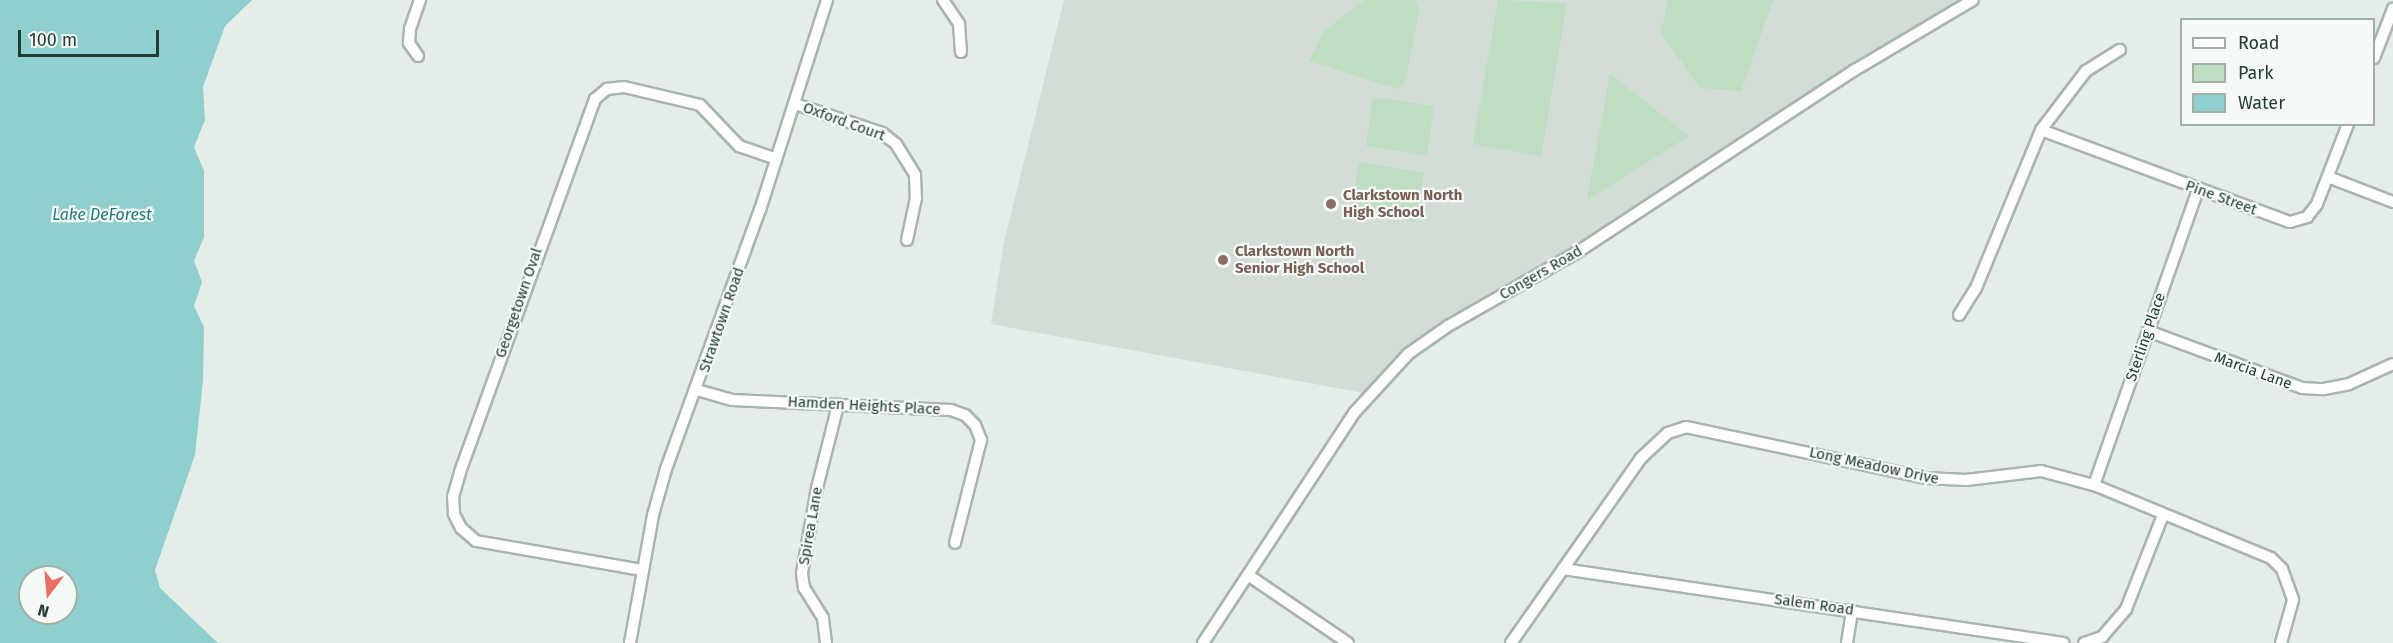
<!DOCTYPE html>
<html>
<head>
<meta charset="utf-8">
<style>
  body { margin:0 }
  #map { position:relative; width:2393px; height:643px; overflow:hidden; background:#e4ede8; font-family:"Fira Sans",sans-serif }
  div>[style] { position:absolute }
  .built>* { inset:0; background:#d2ddd6 }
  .green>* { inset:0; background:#beddc1 }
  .water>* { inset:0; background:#8fd0cf }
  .roads { filter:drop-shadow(2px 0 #a7b5ae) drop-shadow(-2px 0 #a7b5ae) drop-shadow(0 2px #a7b5ae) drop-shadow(0 -2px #a7b5ae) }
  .minor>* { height:10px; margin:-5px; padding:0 5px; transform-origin:5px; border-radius:5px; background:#fff }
  .dots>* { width:16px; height:16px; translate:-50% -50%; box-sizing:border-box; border:3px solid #f5faf6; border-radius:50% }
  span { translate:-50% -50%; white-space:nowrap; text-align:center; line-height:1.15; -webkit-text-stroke:4.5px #f5faf6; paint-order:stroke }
  .street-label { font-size:15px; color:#243e33 }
  .education-label { font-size:15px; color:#785e54; font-weight:700 }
  .left { translate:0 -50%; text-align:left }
  .water-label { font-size:16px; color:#207979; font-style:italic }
  .legend { position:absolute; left:2180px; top:18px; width:195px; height:108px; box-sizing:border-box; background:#f5faf6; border:2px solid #a1afa8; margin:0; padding:8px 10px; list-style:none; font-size:18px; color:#243e33 }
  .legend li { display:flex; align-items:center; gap:12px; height:30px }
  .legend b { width:30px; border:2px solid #a1afa8 }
  .north { position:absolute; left:18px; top:565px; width:60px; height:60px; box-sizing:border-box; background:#f5faf6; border:2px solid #a1afa8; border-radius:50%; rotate:196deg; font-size:16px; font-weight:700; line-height:24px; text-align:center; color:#243e33 }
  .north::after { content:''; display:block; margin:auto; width:21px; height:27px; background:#ed6d62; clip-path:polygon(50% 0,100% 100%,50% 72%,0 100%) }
  .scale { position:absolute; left:18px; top:30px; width:141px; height:27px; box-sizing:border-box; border:3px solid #243e33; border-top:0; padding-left:8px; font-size:18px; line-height:21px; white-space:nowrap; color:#243e33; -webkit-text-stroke:4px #f5faf6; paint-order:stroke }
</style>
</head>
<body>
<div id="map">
  <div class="built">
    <i style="clip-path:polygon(1064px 0,1973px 0,1432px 337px,1369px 394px,991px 324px,1004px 242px)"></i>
  </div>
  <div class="green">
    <i style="clip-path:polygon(1364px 0,1416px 0,1419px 11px,1405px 82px,1398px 89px,1309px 61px,1324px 31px)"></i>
    <i style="clip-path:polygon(1498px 0,1567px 3px,1541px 156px,1473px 144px)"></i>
    <i style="clip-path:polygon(1668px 0,1773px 0,1741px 91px,1700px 88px,1661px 33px)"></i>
    <i style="clip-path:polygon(1610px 74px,1689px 136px,1587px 200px)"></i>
    <i style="clip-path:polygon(1373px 97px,1434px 106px,1427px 155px,1366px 146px)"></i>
    <i style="clip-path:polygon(1359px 162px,1424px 173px,1416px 222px,1351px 211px)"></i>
  </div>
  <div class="water">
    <i style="clip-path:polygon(evenodd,0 0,252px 0,225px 26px,203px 87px,205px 120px,194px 147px,204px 171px,204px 237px,194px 261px,202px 282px,194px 306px,204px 327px,203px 380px,195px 455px,155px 570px,160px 588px,218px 643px,0 643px,0 0,30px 577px,66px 577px,66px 613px,30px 613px,30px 577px)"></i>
  </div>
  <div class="roads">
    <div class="minor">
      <i style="left:943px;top:0;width:29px;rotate:56deg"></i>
      <i style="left:959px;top:24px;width:28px;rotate:86deg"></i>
      <i style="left:418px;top:56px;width:16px;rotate:-125deg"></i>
      <i style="left:409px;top:43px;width:14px;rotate:-86deg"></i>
      <i style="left:410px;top:29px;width:31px;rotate:-71deg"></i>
      <i style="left:2374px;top:58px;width:53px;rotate:-68.8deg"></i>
      <i style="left:795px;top:104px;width:92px;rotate:18.4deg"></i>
      <i style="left:882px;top:133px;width:18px;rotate:38deg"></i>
      <i style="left:896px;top:144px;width:36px;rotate:58deg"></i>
      <i style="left:915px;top:175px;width:23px;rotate:88deg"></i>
      <i style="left:916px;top:198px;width:43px;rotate:102.1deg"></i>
      <i style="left:2041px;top:130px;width:265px;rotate:20.3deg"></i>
      <i style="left:2290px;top:222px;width:18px;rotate:-16deg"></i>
      <i style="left:2307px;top:217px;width:16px;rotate:-52deg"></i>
      <i style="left:2317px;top:204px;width:86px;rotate:-68.8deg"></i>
      <i style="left:2328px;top:177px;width:70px;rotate:21deg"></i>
      <i style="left:1959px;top:315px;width:32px;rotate:-58deg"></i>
      <i style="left:1976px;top:288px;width:171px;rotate:-67.6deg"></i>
      <i style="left:2041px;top:130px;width:74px;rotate:-52.7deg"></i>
      <i style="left:2086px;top:71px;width:40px;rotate:-32deg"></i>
      <i style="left:2148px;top:331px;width:164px;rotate:20.3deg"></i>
      <i style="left:2302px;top:388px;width:22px;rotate:3deg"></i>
      <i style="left:2324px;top:389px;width:25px;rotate:-11deg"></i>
      <i style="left:2349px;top:384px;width:48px;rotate:-24.4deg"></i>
      <i style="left:697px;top:390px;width:36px;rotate:16deg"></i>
      <i style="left:732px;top:400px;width:219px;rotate:2.6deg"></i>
      <i style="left:951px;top:410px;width:15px;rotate:20deg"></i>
      <i style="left:965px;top:415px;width:14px;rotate:45deg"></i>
      <i style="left:975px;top:425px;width:16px;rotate:68deg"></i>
      <i style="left:981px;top:440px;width:106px;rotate:104.2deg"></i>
      <i style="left:2094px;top:485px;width:313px;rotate:-70.6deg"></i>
      <i style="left:1563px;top:569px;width:506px;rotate:8.4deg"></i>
      <i style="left:642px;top:570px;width:169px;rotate:-170.1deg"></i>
      <i style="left:476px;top:541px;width:20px;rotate:-139deg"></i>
      <i style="left:461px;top:528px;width:16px;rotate:-117deg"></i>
      <i style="left:454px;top:514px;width:17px;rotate:-93deg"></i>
      <i style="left:453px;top:497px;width:26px;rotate:-74deg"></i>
      <i style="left:460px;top:472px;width:397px;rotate:-70.1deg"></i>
      <i style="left:595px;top:99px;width:16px;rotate:-40deg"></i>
      <i style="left:607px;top:89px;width:17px;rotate:-7deg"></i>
      <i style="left:624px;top:87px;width:78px;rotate:13.3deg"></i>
      <i style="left:700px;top:105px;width:57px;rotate:46.4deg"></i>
      <i style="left:739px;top:146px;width:39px;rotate:19deg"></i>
      <i style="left:1248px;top:575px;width:121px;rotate:34.2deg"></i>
      <i style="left:630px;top:643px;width:130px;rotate:-79.8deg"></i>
      <i style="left:653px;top:515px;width:48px;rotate:-74.2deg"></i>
      <i style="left:666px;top:469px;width:276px;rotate:-70.1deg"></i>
      <i style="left:760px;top:210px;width:220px;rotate:-72.3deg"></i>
      <i style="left:826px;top:643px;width:25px;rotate:-97deg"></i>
      <i style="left:823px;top:618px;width:36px;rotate:-122deg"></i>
      <i style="left:804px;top:588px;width:15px;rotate:-98deg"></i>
      <i style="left:802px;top:573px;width:86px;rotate:-80deg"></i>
      <i style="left:817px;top:488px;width:86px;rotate:-75.8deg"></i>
      <i style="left:1203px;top:643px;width:275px;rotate:-56.7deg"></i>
      <i style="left:1354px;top:413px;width:80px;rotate:-47.5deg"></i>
      <i style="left:1408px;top:354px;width:49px;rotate:-35deg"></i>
      <i style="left:1448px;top:326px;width:147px;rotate:-29.7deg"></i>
      <i style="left:1576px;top:253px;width:334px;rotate:-33.3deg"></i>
      <i style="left:1855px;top:70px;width:137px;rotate:-30.7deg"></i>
      <i style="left:1511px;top:643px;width:226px;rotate:-54.9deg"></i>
      <i style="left:1641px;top:458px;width:37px;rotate:-43deg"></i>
      <i style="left:1668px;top:433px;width:19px;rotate:-18deg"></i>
      <i style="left:1686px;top:427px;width:245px;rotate:12deg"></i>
      <i style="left:1926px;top:478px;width:40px;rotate:2.9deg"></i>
      <i style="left:1966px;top:480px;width:76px;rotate:-6.8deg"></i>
      <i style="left:2041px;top:471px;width:55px;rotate:14.8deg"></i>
      <i style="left:2094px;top:485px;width:191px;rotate:22.4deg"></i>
      <i style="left:2271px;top:558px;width:16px;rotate:45deg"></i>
      <i style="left:2282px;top:569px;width:33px;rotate:70deg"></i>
      <i style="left:2293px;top:600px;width:45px;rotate:105.6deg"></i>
      <i style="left:1847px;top:643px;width:33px;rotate:-81deg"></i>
      <i style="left:2084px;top:643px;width:19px;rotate:-18deg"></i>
      <i style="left:2102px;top:637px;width:37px;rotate:-49deg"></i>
      <i style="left:2126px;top:609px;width:101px;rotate:-68.5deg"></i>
    </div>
  </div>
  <div class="dots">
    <i style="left:1331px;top:204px;background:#8d6e63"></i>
    <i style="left:1223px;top:260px;background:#8d6e63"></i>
  </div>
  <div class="street-label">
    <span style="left:844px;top:122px;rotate:20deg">Oxford Court</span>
    <span style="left:2221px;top:198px;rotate:20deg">Pine Street</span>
    <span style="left:1541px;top:273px;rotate:-30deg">Congers Road</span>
    <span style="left:519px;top:303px;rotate:-71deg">Georgetown Oval</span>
    <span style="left:722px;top:320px;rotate:-71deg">Strawtown Road</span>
    <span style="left:2146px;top:337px;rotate:-71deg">Sterling Place</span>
    <span style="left:2253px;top:371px;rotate:20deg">Marcia Lane</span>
    <span style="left:864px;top:406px;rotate:3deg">Hamden Heights Place</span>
    <span style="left:1874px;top:466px;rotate:12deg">Long Meadow Drive</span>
    <span style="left:811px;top:526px;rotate:-80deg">Spirea Lane</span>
    <span style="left:1814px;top:605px;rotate:8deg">Salem Road</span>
  </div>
  <div class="education-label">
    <span class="left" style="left:1343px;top:204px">Clarkstown North<br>High School</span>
    <span class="left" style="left:1235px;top:260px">Clarkstown North<br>Senior High School</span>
  </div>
  <div class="water-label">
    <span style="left:102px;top:215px">Lake DeForest</span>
  </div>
  <ul class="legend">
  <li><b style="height:8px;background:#fff"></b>Road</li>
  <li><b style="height:16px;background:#beddc1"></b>Park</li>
  <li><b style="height:16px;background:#8fd0cf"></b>Water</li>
  </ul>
  <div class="north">N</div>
  <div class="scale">100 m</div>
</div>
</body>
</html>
